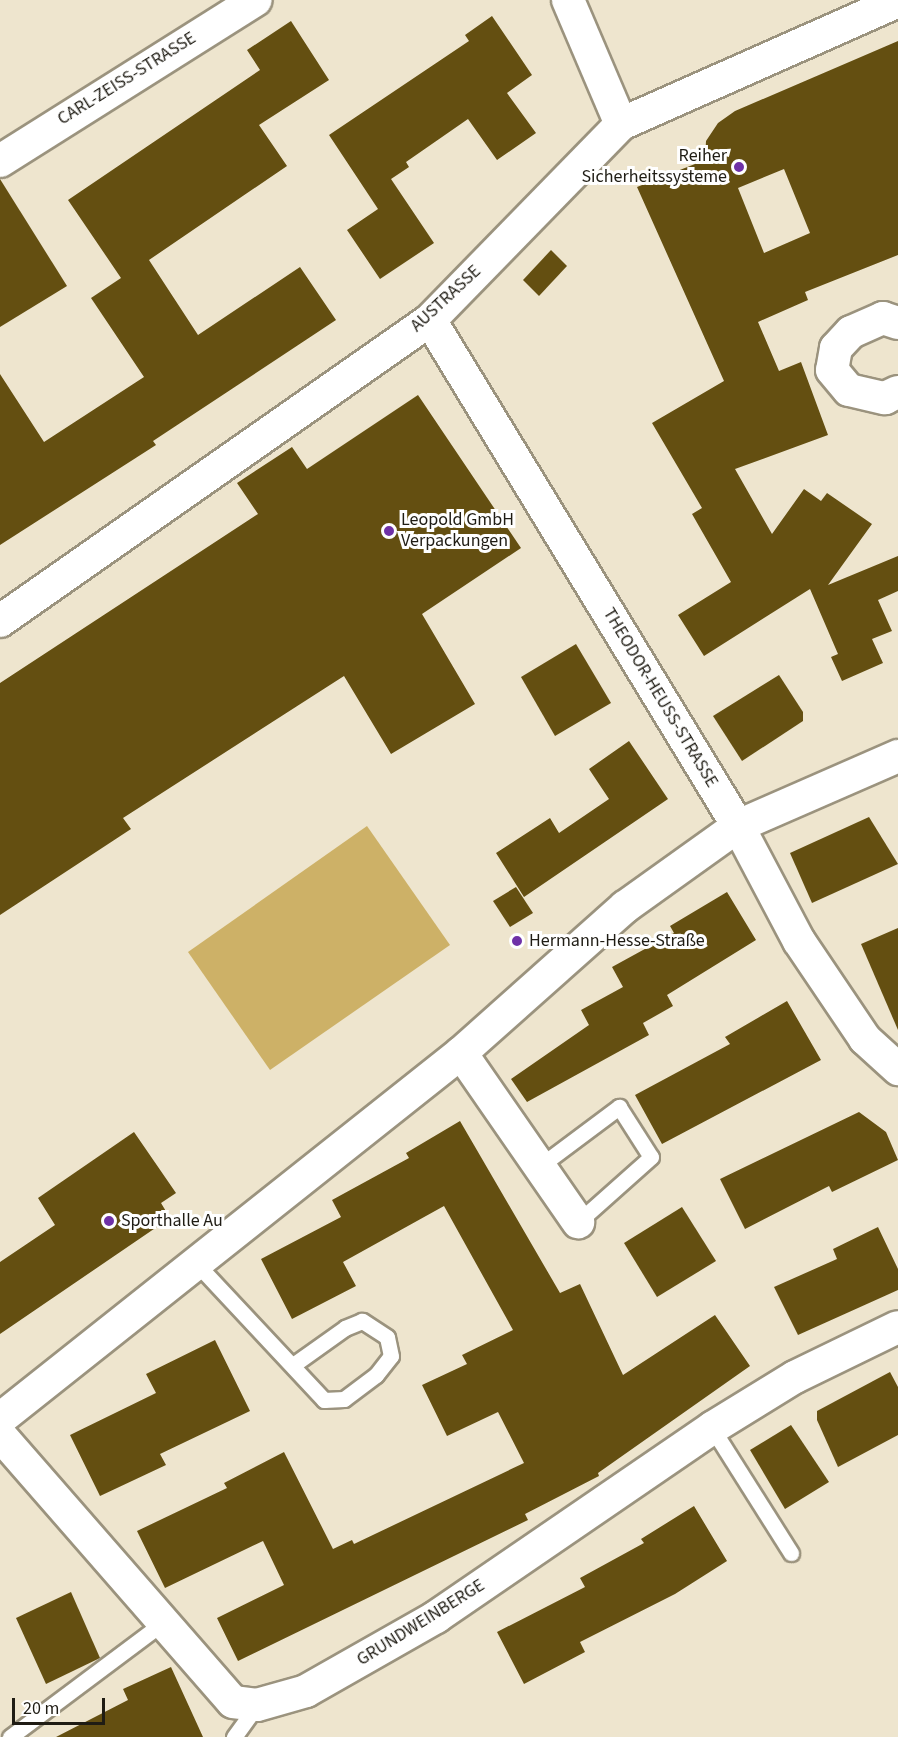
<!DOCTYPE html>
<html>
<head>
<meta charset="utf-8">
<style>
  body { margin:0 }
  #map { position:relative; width:898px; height:1737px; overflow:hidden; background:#eee5ce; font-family:"Source Sans 3",sans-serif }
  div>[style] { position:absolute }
  .green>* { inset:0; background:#cdb167 }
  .building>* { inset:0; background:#644f11 }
  .roads { filter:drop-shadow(2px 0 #9b937e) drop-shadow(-2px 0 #9b937e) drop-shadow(0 2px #9b937e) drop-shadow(0 -2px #9b937e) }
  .service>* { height:15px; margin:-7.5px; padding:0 7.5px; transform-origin:7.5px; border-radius:7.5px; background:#fff }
  .minor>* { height:32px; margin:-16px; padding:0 16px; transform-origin:16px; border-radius:16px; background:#fff }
  .dots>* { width:16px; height:16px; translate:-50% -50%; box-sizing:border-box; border:3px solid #fff; border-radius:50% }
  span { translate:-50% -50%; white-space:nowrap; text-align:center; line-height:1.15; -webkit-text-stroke:6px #fff; paint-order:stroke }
  .street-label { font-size:18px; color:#1f1c14 }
  .poi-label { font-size:18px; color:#1f1c14 }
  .right { translate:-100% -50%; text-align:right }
  .left { translate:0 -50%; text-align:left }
  .scale { position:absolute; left:12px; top:1698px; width:93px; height:27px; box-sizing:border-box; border:3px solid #1f1c14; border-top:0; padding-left:8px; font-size:18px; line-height:21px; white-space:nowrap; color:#1f1c14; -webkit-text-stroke:4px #fff; paint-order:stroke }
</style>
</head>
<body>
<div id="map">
  <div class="green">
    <i style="clip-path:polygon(367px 826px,450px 945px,270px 1070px,188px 952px)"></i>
  </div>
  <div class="building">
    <i style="clip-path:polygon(492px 16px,532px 75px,507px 93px,536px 133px,497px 160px,468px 119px,406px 162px,409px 167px,391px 179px,434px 243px,380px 279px,347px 230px,378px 209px,329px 135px,469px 41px,465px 35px)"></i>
    <i style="clip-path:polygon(291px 21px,329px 80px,259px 125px,287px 166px,149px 260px,198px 335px,300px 267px,336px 320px,153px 441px,156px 445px,0 545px,0 374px,44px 442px,144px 377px,91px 298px,121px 278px,68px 200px,260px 70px,247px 50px)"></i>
    <i style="clip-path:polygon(evenodd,898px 41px,898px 255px,805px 292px,808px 300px,758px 322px,779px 371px,801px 362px,828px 435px,735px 469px,772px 534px,804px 489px,821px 501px,827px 493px,872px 524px,828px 585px,898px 556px,898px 591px,878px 600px,892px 631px,872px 639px,883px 663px,842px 681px,831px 657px,838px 654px,810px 589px,704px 656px,678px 615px,731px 582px,692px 514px,702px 508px,652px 423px,724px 381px,637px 187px,705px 160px,706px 141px,718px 123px,735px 111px,898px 41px,784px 169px,810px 233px,764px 253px,738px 188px,784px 169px)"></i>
    <i style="clip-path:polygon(0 179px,67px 286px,0 327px)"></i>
    <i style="clip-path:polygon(551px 250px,567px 266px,539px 296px,523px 280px)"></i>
    <i style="clip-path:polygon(418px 395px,521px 548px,422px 614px,475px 704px,391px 754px,344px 676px,123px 818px,131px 829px,0 915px,0 683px,258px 514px,237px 483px,292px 447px,307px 469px)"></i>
    <i style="clip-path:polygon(576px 644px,611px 703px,555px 736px,521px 677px)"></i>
    <i style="clip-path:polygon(779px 675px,803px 712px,803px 721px,742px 761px,713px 716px)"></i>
    <i style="clip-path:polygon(629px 741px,668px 799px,524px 897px,496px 853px,550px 818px,559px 833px,609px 799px,589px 769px)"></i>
    <i style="clip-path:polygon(869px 817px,898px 864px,812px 903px,790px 853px)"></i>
    <i style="clip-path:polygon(516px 887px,533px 913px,510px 927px,493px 901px)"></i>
    <i style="clip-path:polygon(727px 892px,756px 940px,667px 995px,673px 1006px,643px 1023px,649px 1035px,527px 1102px,511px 1079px,589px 1025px,581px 1010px,623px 987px,612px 967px,674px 933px,670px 926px)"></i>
    <i style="clip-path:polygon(898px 928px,898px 1030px,861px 944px)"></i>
    <i style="clip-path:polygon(787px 1001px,821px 1060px,662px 1144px,635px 1095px,730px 1044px,725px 1037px)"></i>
    <i style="clip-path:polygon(859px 1112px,886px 1132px,898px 1160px,832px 1192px,829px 1186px,745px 1229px,720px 1179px)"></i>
    <i style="clip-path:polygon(460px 1121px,560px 1293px,580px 1284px,623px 1375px,715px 1315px,750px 1366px,598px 1473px,599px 1476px,525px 1514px,528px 1520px,238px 1661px,217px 1618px,284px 1585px,263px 1541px,165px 1588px,137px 1531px,227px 1488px,224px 1483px,284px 1452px,333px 1549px,352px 1540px,354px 1544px,524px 1463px,498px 1412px,447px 1436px,422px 1385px,467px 1364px,462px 1355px,513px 1330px,444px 1206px,343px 1262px,356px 1286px,292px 1319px,261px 1259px,341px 1217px,332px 1200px,409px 1158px,406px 1153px)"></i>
    <i style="clip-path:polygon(134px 1132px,176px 1193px,161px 1203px,170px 1218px,0 1334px,0 1262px,55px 1225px,38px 1198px)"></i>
    <i style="clip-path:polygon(682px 1207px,716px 1261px,657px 1297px,624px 1243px)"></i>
    <i style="clip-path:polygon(878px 1227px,898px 1269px,898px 1290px,798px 1335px,774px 1287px,837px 1259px,833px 1249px)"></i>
    <i style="clip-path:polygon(215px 1340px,250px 1411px,160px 1454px,166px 1465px,100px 1496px,70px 1435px,156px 1393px,146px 1374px)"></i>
    <i style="clip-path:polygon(890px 1372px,898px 1387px,898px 1435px,838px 1467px,817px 1420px,817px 1411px)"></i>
    <i style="clip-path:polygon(791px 1425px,829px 1482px,785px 1509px,750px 1450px)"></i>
    <i style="clip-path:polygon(694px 1506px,727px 1561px,675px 1594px,580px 1642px,585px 1652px,524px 1684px,497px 1632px,585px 1587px,580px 1578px,644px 1543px,641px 1539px)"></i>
    <i style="clip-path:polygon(71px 1592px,100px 1658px,46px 1684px,16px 1618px)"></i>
    <i style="clip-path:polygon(171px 1667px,203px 1737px,56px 1737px,128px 1700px,123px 1689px)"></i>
  </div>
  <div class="roads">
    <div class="service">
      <i style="left:540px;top:1166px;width:99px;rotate:-36.8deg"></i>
      <i style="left:619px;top:1107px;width:59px;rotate:57.4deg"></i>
      <i style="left:651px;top:1157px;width:98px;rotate:138.3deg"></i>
      <i style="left:195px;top:1262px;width:189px;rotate:46.9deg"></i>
      <i style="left:324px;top:1400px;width:20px;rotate:-3deg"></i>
      <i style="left:344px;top:1399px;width:40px;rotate:-37deg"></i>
      <i style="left:376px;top:1375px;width:24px;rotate:-52deg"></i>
      <i style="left:391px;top:1356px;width:19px;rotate:-102deg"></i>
      <i style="left:387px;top:1337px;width:30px;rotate:-147deg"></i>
      <i style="left:362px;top:1321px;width:18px;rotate:158deg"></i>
      <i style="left:345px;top:1328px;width:64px;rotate:144.6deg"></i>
      <i style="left:712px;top:1428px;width:148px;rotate:57.7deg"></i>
      <i style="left:10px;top:1737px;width:192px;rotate:-36.8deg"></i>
      <i style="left:234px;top:1737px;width:39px;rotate:-54deg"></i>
    </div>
    <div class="minor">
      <i style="left:568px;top:0;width:135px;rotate:66.9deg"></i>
      <i style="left:0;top:161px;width:302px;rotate:-32.2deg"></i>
      <i style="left:430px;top:320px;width:592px;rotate:58.67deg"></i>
      <i style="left:738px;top:826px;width:130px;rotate:62.1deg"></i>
      <i style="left:799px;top:941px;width:118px;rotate:56deg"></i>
      <i style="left:865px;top:1039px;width:45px;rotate:42.3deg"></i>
      <i style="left:898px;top:323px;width:16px;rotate:-162deg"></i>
      <i style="left:883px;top:318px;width:35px;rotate:156deg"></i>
      <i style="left:851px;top:332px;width:22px;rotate:133deg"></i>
      <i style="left:836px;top:348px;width:22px;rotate:100deg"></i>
      <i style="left:832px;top:370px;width:26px;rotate:50deg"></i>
      <i style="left:849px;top:390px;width:37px;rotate:13deg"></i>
      <i style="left:885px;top:398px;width:14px;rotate:-25deg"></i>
      <i style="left:0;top:621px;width:525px;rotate:-34.99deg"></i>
      <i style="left:430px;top:320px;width:274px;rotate:-45.7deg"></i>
      <i style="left:621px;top:124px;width:303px;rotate:-23.9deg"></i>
      <i style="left:461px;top:1053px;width:206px;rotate:55.3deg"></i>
      <i style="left:0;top:1419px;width:589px;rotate:-38.45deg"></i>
      <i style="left:461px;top:1053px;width:220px;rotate:-41.7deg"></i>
      <i style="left:625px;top:907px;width:139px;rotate:-35.6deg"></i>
      <i style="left:738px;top:826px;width:175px;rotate:-23.6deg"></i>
      <i style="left:0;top:1435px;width:354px;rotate:48.9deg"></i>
      <i style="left:233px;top:1702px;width:24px;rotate:7deg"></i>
      <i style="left:257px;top:1705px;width:51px;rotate:-15.9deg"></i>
      <i style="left:306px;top:1691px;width:150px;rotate:-29.6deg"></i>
      <i style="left:436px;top:1617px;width:335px;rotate:-34.4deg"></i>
      <i style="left:712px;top:1428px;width:97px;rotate:-31.6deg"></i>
      <i style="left:795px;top:1377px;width:114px;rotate:-25.9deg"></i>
    </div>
  </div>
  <div class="dots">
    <i style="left:739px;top:167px;background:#6f31a7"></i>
    <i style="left:389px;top:531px;background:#6f31a7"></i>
    <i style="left:517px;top:941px;background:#6f31a7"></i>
    <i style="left:109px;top:1221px;background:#6f31a7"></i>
  </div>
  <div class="street-label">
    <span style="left:127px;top:79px;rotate:-32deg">CARL-ZEISS-STRASSE</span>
    <span style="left:446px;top:299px;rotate:-43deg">AUSTRASSE</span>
    <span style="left:660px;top:698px;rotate:59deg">THEODOR-HEUSS-STRASSE</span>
    <span style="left:421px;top:1623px;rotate:-32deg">GRUNDWEINBERGE</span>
  </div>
  <div class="poi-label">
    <span class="right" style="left:727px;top:167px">Reiher<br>Sicherheitssysteme</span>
    <span class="left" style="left:401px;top:531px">Leopold GmbH<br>Verpackungen</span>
    <span class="left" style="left:529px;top:941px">Hermann-Hesse-Straße</span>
    <span class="left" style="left:121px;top:1221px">Sporthalle Au</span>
  </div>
  <div class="scale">20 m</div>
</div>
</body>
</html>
